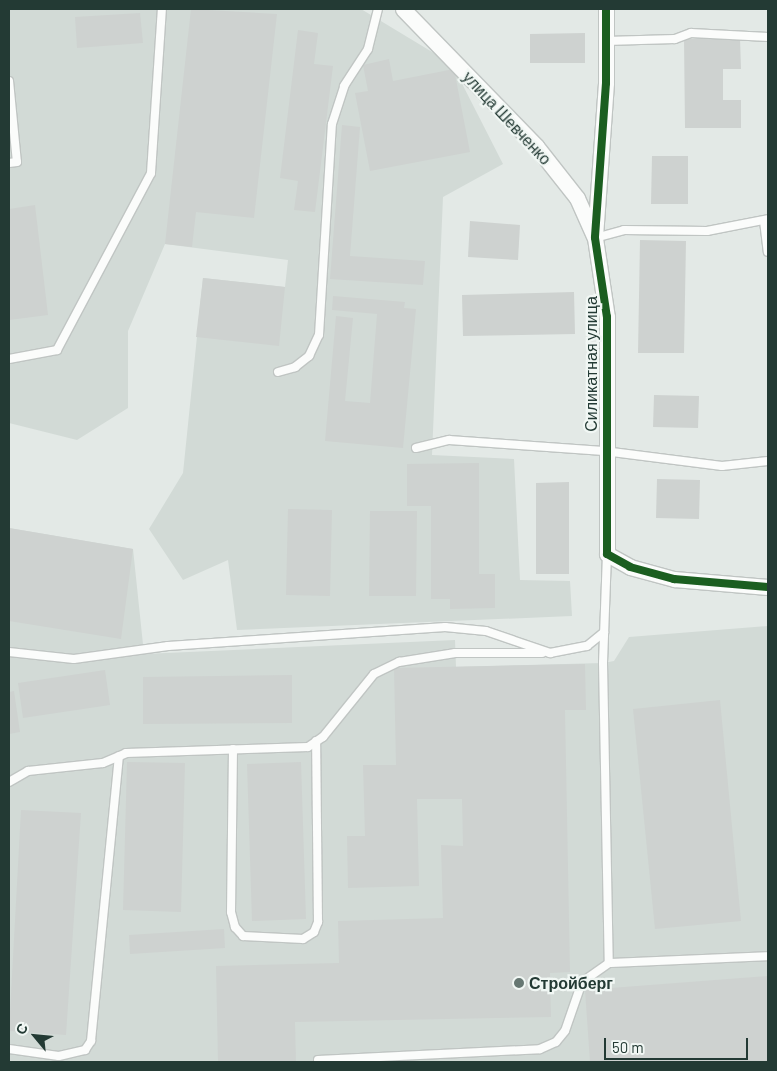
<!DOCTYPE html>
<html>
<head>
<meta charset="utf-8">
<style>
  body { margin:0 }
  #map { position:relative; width:777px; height:1071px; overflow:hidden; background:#e3e9e6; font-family:Barlow,sans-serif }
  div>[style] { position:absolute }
  .built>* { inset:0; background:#d2dad6 }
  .building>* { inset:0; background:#ced2d0 }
  .roads { filter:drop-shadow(1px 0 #c0c5c3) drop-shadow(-1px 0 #c0c5c3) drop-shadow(0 1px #c0c5c3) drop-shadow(0 -1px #c0c5c3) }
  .lane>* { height:8px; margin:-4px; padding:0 4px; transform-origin:4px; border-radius:4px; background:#fbfcfb }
  .street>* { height:15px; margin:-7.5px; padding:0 7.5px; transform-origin:7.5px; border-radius:7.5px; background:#fbfcfb }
  .cycleway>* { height:8px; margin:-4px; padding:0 4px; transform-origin:4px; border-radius:4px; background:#1b5e20 }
  .dots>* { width:14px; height:14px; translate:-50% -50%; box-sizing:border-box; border:2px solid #f1f7f4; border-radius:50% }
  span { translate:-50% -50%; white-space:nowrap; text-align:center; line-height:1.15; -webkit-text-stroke:4.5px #f1f7f4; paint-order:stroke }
  .street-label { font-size:16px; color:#233a34 }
  .poi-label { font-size:16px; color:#233a34; font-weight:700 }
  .left { translate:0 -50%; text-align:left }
  .frame { position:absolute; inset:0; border:10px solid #233a34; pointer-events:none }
  .north { position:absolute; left:10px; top:1011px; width:50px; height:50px; -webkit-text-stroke:4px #f1f7f4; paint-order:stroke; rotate:298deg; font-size:14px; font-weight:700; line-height:20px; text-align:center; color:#233a34 }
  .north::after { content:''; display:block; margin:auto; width:18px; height:22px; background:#233a34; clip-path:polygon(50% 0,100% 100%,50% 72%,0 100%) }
  .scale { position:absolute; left:604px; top:1038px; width:144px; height:22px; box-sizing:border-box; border:2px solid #233a34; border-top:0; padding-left:6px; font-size:15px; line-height:18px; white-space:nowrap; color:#233a34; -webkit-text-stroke:4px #f1f7f4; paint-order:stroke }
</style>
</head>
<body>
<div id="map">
  <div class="built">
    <i style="clip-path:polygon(9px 9px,361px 9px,452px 64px,503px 164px,443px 197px,432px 455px,514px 459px,520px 580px,570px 581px,572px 616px,237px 630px,228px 560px,183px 580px,149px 529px,183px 473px,203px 278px,285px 287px,288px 260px,165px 244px,128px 331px,128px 408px,77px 440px,9px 423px)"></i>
    <i style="clip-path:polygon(9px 528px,133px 549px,144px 654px,455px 640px,456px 667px,603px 663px,614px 661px,629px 637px,768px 626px,768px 1062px,9px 1062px)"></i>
  </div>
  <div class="building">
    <i style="clip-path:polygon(191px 9px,277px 14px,254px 218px,196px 212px,192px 247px,165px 244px)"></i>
    <i style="clip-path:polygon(140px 13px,143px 43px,77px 48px,75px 17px)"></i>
    <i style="clip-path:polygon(298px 30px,318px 33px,314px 64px,333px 66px,315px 212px,294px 210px,298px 181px,280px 178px)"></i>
    <i style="clip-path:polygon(585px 33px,585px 63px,530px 63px,530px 34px)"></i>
    <i style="clip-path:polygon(740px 38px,741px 69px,723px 69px,723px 100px,741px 100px,741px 128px,685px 128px,684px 39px)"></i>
    <i style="clip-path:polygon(389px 59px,393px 81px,454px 69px,470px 152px,370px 171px,355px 93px,368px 91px,363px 65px)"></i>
    <i style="clip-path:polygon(342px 125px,360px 127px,350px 256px,425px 261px,423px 285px,330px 279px)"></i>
    <i style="clip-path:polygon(652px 156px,688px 156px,688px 204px,651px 204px)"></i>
    <i style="clip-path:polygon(35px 205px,48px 315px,9px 320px,9px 209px)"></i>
    <i style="clip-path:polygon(470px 221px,520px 225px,518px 260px,468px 257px)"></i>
    <i style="clip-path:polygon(640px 240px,686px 241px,684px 353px,638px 353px)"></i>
    <i style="clip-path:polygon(203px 278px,285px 287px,279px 346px,196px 337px)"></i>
    <i style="clip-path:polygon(574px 292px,575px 334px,463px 336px,462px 295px)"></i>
    <i style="clip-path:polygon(333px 296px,405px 302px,404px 308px,416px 309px,403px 448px,325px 441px,336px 316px,353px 318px,345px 401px,370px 403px,377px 314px,332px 310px)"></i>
    <i style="clip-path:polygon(654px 395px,699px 396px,698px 428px,653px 427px)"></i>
    <i style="clip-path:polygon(479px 463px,479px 574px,495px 574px,495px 608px,450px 609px,450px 599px,431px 599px,431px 506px,407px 506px,407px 464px)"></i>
    <i style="clip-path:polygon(657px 479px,700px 480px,699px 519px,656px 518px)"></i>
    <i style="clip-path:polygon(569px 482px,569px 574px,536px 574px,536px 483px)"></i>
    <i style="clip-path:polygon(288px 509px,332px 510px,330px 596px,286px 595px)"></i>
    <i style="clip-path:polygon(370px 511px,417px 511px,416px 596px,369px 596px)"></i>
    <i style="clip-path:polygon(9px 528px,133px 549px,121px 639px,9px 621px)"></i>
    <i style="clip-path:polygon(585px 664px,586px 710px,565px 710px,570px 972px,550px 973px,551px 1017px,295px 1022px,296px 1062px,218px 1062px,216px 966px,339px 963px,338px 921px,443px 918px,441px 845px,463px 846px,462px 799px,417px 799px,419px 886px,348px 888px,347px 836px,365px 836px,363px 765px,396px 765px,394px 668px)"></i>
    <i style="clip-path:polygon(105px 670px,110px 705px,23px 718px,18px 683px)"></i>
    <i style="clip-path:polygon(292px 675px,292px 723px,143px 724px,143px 677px)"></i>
    <i style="clip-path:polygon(14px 691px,20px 732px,9px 734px,9px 692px)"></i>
    <i style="clip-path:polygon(720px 700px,741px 921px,655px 929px,633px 709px)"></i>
    <i style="clip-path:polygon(127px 762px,185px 763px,181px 912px,123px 910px)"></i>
    <i style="clip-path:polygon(301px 762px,306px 919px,252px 921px,247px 764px)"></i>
    <i style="clip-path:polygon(21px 810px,81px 813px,66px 1035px,9px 1031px)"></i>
    <i style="clip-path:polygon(224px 929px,225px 948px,130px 954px,129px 935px)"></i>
    <i style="clip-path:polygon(768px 976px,768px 1062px,590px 1062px,585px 990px)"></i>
  </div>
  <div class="roads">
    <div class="lane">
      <i style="left:606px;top:41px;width:69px;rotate:-1.7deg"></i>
      <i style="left:675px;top:39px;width:17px;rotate:-21deg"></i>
      <i style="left:691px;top:33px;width:77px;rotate:3deg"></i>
      <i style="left:9px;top:81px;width:81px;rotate:84.4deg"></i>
      <i style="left:17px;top:162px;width:8px;rotate:173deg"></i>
      <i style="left:764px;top:221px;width:31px;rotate:83deg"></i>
      <i style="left:595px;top:238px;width:30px;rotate:-15deg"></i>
      <i style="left:624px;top:230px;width:83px;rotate:0.7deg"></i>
      <i style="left:707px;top:231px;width:62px;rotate:-11.1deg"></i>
      <i style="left:9px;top:359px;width:49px;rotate:-10.6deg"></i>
      <i style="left:57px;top:350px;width:200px;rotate:-62deg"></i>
      <i style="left:151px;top:173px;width:164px;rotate:-86.2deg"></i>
      <i style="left:278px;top:372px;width:18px;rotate:-16deg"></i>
      <i style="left:295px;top:367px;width:18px;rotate:-38deg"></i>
      <i style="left:309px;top:356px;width:23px;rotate:-65deg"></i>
      <i style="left:319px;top:335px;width:211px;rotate:-86.5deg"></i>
      <i style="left:332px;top:124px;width:40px;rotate:-72deg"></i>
      <i style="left:344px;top:86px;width:44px;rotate:-57deg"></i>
      <i style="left:368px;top:49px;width:41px;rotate:-76deg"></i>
      <i style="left:416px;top:448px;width:34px;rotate:-14deg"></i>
      <i style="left:449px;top:440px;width:155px;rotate:4.1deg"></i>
      <i style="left:604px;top:451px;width:119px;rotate:7.2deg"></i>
      <i style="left:722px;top:466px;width:46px;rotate:-6.2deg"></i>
      <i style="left:607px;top:554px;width:109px;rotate:92.1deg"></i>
      <i style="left:603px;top:663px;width:300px;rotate:88.9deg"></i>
      <i style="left:609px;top:963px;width:159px;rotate:-2.5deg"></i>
      <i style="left:9px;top:652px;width:65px;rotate:6.1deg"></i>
      <i style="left:74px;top:659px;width:95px;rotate:-7.9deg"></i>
      <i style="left:168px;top:646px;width:278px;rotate:-3.9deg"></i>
      <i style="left:445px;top:627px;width:41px;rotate:5.6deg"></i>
      <i style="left:486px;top:631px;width:68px;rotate:19deg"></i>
      <i style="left:550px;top:653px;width:38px;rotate:-11deg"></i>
      <i style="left:587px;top:646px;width:22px;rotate:-39deg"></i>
      <i style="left:233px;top:749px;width:163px;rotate:90.7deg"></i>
      <i style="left:231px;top:912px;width:16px;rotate:75deg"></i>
      <i style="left:235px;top:927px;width:12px;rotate:48deg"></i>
      <i style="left:243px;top:936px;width:60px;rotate:2.9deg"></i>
      <i style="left:303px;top:939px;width:13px;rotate:-32deg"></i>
      <i style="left:314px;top:932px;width:11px;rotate:-68deg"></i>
      <i style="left:318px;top:922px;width:181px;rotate:-90.6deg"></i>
      <i style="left:9px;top:782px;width:22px;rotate:-30deg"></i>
      <i style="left:28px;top:771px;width:75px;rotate:-6.1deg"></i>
      <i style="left:103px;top:763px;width:25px;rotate:-23deg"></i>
      <i style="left:126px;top:753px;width:182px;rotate:-1.9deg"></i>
      <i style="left:308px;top:747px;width:18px;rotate:-34deg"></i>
      <i style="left:323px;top:737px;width:81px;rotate:-51deg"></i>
      <i style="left:374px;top:674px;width:28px;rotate:-26deg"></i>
      <i style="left:399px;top:662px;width:57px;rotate:-9.1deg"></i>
      <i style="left:455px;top:653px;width:87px"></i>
      <i style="left:9px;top:1049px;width:50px;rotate:8deg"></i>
      <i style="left:59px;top:1056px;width:27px;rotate:-13deg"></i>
      <i style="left:85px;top:1050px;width:11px;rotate:-56deg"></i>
      <i style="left:91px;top:1041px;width:286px;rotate:-84.4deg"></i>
      <i style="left:318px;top:1060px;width:222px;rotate:-2.8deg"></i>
      <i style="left:540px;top:1049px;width:17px;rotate:-24deg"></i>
      <i style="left:556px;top:1042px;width:14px;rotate:-51deg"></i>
      <i style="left:565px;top:1031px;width:52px;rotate:-70.9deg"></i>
      <i style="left:582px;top:982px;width:33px;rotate:-35deg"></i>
    </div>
    <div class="street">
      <i style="left:403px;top:9px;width:191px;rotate:45.8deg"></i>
      <i style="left:536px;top:146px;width:66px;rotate:51.7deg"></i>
      <i style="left:577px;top:198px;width:42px;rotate:65.9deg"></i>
      <i style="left:606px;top:9px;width:74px;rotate:90deg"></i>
      <i style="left:606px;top:83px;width:155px;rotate:94.1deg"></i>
      <i style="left:595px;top:238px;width:80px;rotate:81.4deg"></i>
      <i style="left:607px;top:317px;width:237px;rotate:90deg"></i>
      <i style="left:607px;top:554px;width:26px;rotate:29deg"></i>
      <i style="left:630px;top:567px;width:46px;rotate:15.3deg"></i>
      <i style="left:674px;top:579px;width:94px;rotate:4.9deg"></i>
    </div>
  </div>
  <div class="cycleway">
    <i style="left:606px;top:9px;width:74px;rotate:90deg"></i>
    <i style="left:606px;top:83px;width:155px;rotate:94.1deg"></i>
    <i style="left:595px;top:238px;width:80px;rotate:81.4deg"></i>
    <i style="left:607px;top:317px;width:237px;rotate:90deg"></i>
    <i style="left:607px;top:554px;width:26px;rotate:29deg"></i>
    <i style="left:630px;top:567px;width:46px;rotate:15.3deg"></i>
    <i style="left:674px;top:579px;width:94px;rotate:4.9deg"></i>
  </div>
  <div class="dots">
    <i style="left:519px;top:983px;background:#667772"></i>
  </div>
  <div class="street-label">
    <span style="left:507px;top:118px;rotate:47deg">улица Шевченко</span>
    <span style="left:591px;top:364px;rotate:-90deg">Силикатная улица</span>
  </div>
  <div class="poi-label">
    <span class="left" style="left:529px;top:983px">Стройберг</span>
  </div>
  <div class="frame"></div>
  <div class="north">С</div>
  <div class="scale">50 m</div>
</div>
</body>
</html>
